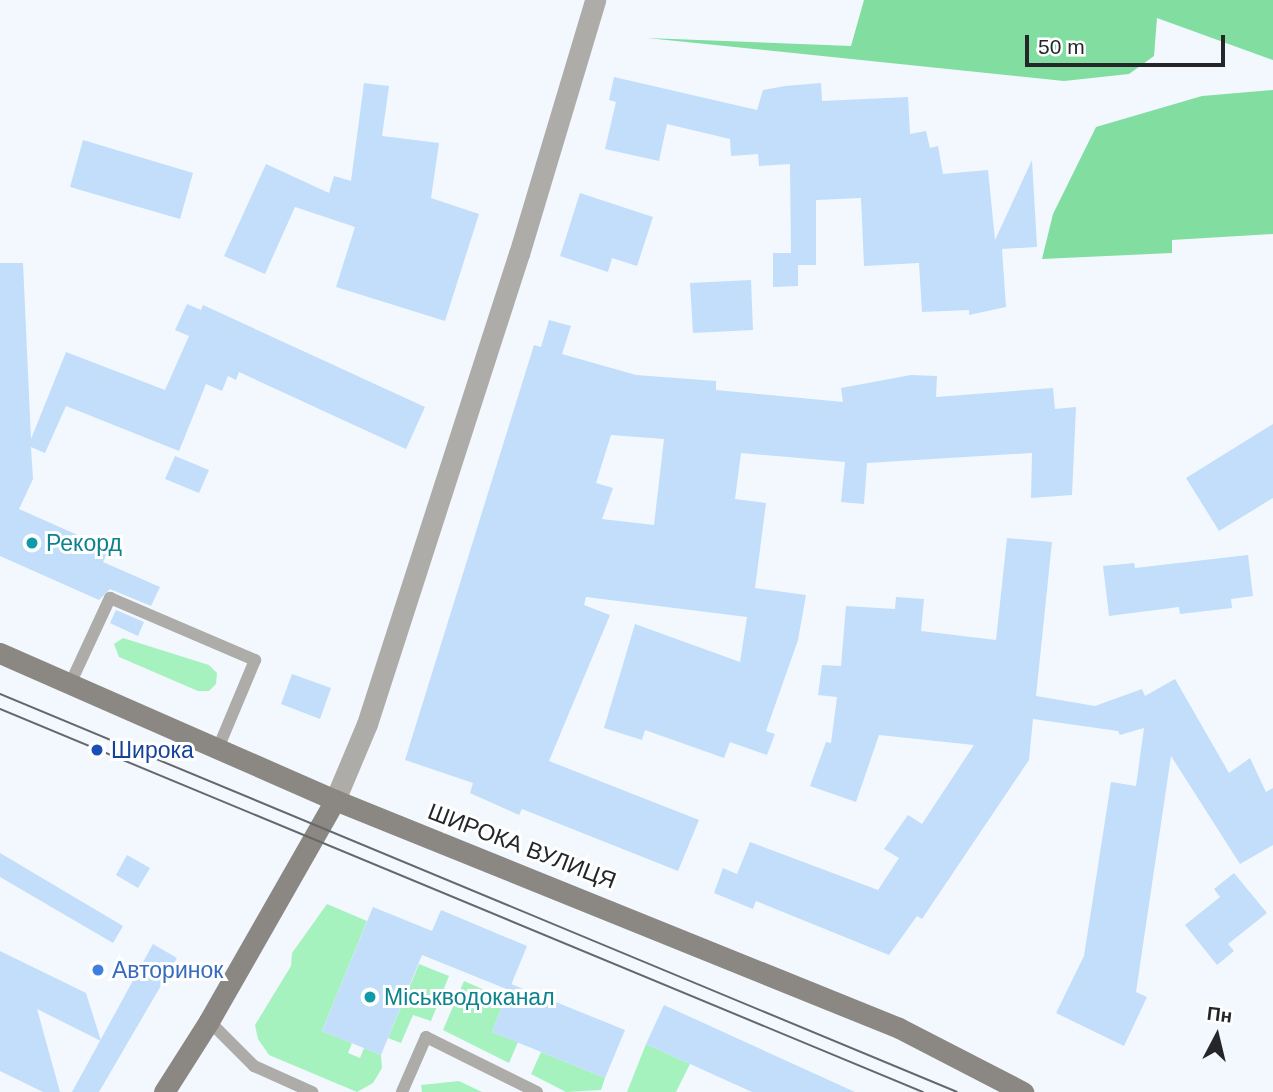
<!DOCTYPE html>
<html>
<head>
<meta charset="utf-8">
<style>
  body { margin:0 }
  #map { position:relative; width:1273px; height:1092px; overflow:hidden; background:#f2f8fe; font-family:Arial,sans-serif }
  div>[style] { position:absolute }
  .green>* { inset:0; background:#a6f2be }
  .forest>* { inset:0; background:#81dea0 }
  .building>* { inset:0; background:#c2defb }
  .lane>* { height:12px; margin:-6px; padding:0 6px; transform-origin:6px; border-radius:6px; background:#aeaca8 }
  .street>* { height:21px; margin:-10.5px; padding:0 10.5px; transform-origin:10.5px; border-radius:10.5px; background:#aeaca8 }
  .secondary>* { height:21px; margin:-10.5px; padding:0 10.5px; transform-origin:10.5px; border-radius:10.5px; background:#8b8782 }
  .tram>* { height:2px; margin:-1px; padding:0 1px; transform-origin:1px; border-radius:1px; background:#64676b }
  .dots>* { width:19px; height:19px; translate:-50% -50%; box-sizing:border-box; border:4px solid #fff; border-radius:50% }
  span { translate:-50% -50%; white-space:nowrap; text-align:center; line-height:1.15; -webkit-text-stroke:6px #fff; paint-order:stroke }
  .culture-label { font-size:23px; color:#0d838f }
  .left { translate:0 -50%; text-align:left }
  .transit-label { font-size:23px; color:#164399 }
  .street-label { font-size:23px; color:#242629 }
  .shop-label { font-size:23px; color:#366cbe }
  .north { position:absolute; left:1182px; top:1001px; width:70px; height:70px; -webkit-text-stroke:5px #fff; paint-order:stroke; rotate:7deg; font-size:19px; font-weight:700; line-height:28px; text-align:center; color:#242629 }
  .north::after { content:''; display:block; margin:auto; width:24px; height:32px; background:#242629; clip-path:polygon(50% 0,100% 100%,50% 72%,0 100%) }
  .scale { position:absolute; left:1025px; top:35px; width:200px; height:32px; box-sizing:border-box; border:4px solid #242629; border-top:0; padding-left:9px; font-size:21px; line-height:24px; white-space:nowrap; color:#242629; -webkit-text-stroke:5px #fff; paint-order:stroke }
</style>
</head>
<body>
<div id="map">
  <div class="green">
    <i style="clip-path:polygon(123px 638px,209px 665px,217px 673px,216px 684px,209px 691px,198px 691px,119px 657px,114px 644px)"></i>
    <i style="clip-path:polygon(327px 904px,367px 921px,322px 1031px,352px 1043px,348px 1053px,360px 1058px,364px 1048px,381px 1055px,382px 1068px,373px 1083px,357px 1092px,269px 1055px,258px 1039px,255px 1025px,291px 966px,292px 953px)"></i>
    <i style="clip-path:polygon(419px 964px,449px 976px,431px 1021px,413px 1015px,401px 1043px,388px 1038px)"></i>
    <i style="clip-path:polygon(464px 981px,505px 999px,492px 1032px,518px 1042px,509px 1063px,443px 1030px)"></i>
    <i style="clip-path:polygon(646px 1044px,690px 1064px,676px 1092px,627px 1092px)"></i>
    <i style="clip-path:polygon(541px 1052px,605px 1078px,601px 1090px,566px 1092px,531px 1074px)"></i>
    <i style="clip-path:polygon(459px 1081px,482px 1092px,422px 1092px,421px 1085px)"></i>
  </div>
  <div class="forest">
    <i style="clip-path:polygon(864px 0,1273px 0,1273px 60px,1157px 18px,1154px 56px,1129px 74px,1064px 81px,647px 38px,851px 46px)"></i>
    <i style="clip-path:polygon(1273px 90px,1273px 234px,1172px 240px,1172px 253px,1042px 259px,1053px 214px,1096px 127px,1202px 96px)"></i>
  </div>
  <div class="building">
    <i style="clip-path:polygon(614px 77px,757px 110px,763px 90px,785px 86px,821px 83px,822px 101px,908px 97px,910px 134px,926px 131px,930px 148px,938px 146px,943px 174px,988px 170px,995px 240px,1032px 160px,1037px 247px,1002px 249px,1006px 307px,969px 315px,969px 310px,922px 312px,919px 263px,864px 266px,861px 198px,816px 200px,816px 265px,798px 265px,798px 286px,773px 287px,773px 253px,791px 253px,790px 164px,759px 166px,758px 154px,731px 156px,730px 139px,667px 124px,659px 161px,605px 149px,616px 102px,609px 100px)"></i>
    <i style="clip-path:polygon(364px 83px,389px 86px,382px 136px,439px 143px,431px 198px,479px 214px,445px 321px,336px 287px,355px 227px,295px 207px,265px 274px,224px 256px,266px 164px,329px 193px,334px 176px,351px 181px)"></i>
    <i style="clip-path:polygon(83px 140px,193px 173px,180px 219px,70px 187px)"></i>
    <i style="clip-path:polygon(580px 193px,653px 217px,637px 266px,612px 258px,608px 272px,560px 256px)"></i>
    <i style="clip-path:polygon(0 263px,23px 263px,31px 439px,66px 352px,165px 390px,189px 336px,175px 330px,187px 304px,201px 310px,203px 305px,425px 407px,406px 449px,239px 372px,236px 380px,228px 376px,222px 391px,206px 384px,179px 451px,66px 406px,45px 453px,31px 447px,33px 479px,19px 509px,109px 549px,103px 562px,160px 587px,151px 606px,110px 589px,99px 600px,0 556px)"></i>
    <i style="clip-path:polygon(751px 280px,753px 330px,693px 333px,690px 283px)"></i>
    <i style="clip-path:polygon(evenodd,549px 320px,571px 326px,562px 354px,636px 375px,716px 381px,716px 390px,843px 402px,841px 388px,911px 375px,937px 376px,936px 397px,1053px 388px,1055px 409px,1076px 407px,1072px 495px,1031px 498px,1032px 453px,867px 463px,864px 504px,841px 502px,845px 462px,741px 453px,735px 499px,766px 503px,755px 588px,806px 595px,798px 640px,766px 731px,775px 734px,767px 755px,730px 742px,724px 758px,645px 730px,642px 740px,604px 728px,635px 624px,740px 662px,747px 617px,586px 597px,584px 605px,610px 615px,549px 761px,699px 820px,678px 871px,522px 809px,519px 815px,470px 793px,473px 783px,405px 760px,534px 345px,541px 347px,549px 320px,611px 435px,664px 439px,654px 525px,602px 519px,613px 488px,596px 483px,611px 435px)"></i>
    <i style="clip-path:polygon(1273px 424px,1273px 498px,1219px 531px,1186px 478px)"></i>
    <i style="clip-path:polygon(175px 456px,209px 470px,199px 493px,165px 479px)"></i>
    <i style="clip-path:polygon(1007px 538px,1052px 542px,1036px 696px,1095px 706px,1142px 689px,1145px 696px,1175px 679px,1229px 773px,1250px 758px,1266px 792px,1273px 788px,1273px 845px,1240px 864px,1171px 756px,1136px 992px,1147px 997px,1124px 1046px,1056px 1013px,1084px 956px,1111px 782px,1136px 786px,1144px 728px,1120px 735px,1118px 731px,1033px 719px,1029px 760px,922px 919px,917px 916px,889px 955px,756px 901px,753px 909px,714px 893px,723px 868px,737px 874px,750px 842px,878px 890px,899px 858px,884px 849px,908px 815px,922px 824px,974px 745px,879px 735px,856px 802px,810px 786px,826px 742px,831px 743px,837px 697px,818px 695px,822px 665px,841px 666px,846px 606px,895px 609px,896px 597px,924px 599px,921px 631px,996px 640px)"></i>
    <i style="clip-path:polygon(1248px 555px,1253px 596px,1231px 599px,1232px 608px,1180px 614px,1179px 607px,1109px 616px,1103px 566px,1134px 563px,1135px 568px)"></i>
    <i style="clip-path:polygon(116px 610px,144px 622px,138px 636px,110px 623px)"></i>
    <i style="clip-path:polygon(292px 674px,331px 688px,320px 719px,281px 704px)"></i>
    <i style="clip-path:polygon(0 853px,123px 926px,113px 943px,0 877px)"></i>
    <i style="clip-path:polygon(127px 855px,150px 868px,138px 888px,116px 875px)"></i>
    <i style="clip-path:polygon(1234px 873px,1267px 913px,1228px 944px,1234px 951px,1217px 965px,1185px 925px,1220px 897px,1214px 889px)"></i>
    <i style="clip-path:polygon(373px 907px,432px 931px,441px 910px,527px 946px,509px 990px,422px 955px,381px 1055px,322px 1031px)"></i>
    <i style="clip-path:polygon(153px 944px,177px 958px,99px 1092px,72px 1092px)"></i>
    <i style="clip-path:polygon(0 951px,86px 993px,101px 1041px,37px 1009px,60px 1092px,43px 1092px,0 1071px)"></i>
    <i style="clip-path:polygon(511px 984px,625px 1030px,605px 1078px,492px 1032px)"></i>
    <i style="clip-path:polygon(664px 1005px,855px 1092px,752px 1092px,646px 1044px)"></i>
  </div>
  <div class="lane">
    <i style="left:71px;top:682px;width:93px;rotate:-65.1deg"></i>
    <i style="left:110px;top:598px;width:158px;rotate:23.2deg"></i>
    <i style="left:255px;top:660px;width:93px;rotate:112.7deg"></i>
    <i style="left:209px;top:1021px;width:64px;rotate:45deg"></i>
    <i style="left:254px;top:1066px;width:64px;rotate:24.1deg"></i>
    <i style="left:402px;top:1092px;width:60px;rotate:-66.4deg"></i>
    <i style="left:426px;top:1037px;width:124px;rotate:26.4deg"></i>
  </div>
  <div class="street">
    <i style="left:335px;top:800px;width:82px;rotate:-67.2deg"></i>
    <i style="left:367px;top:724px;width:494px;rotate:-72.1deg"></i>
    <i style="left:519px;top:254px;width:265px;rotate:-73.3deg"></i>
  </div>
  <div class="secondary">
    <i style="left:0;top:653px;width:366px;rotate:23.7deg"></i>
    <i style="left:335px;top:800px;width:608px;rotate:22.01deg"></i>
    <i style="left:899px;top:1028px;width:140px;rotate:27.3deg"></i>
    <i style="left:164px;top:1092px;width:84px;rotate:-57.6deg"></i>
    <i style="left:209px;top:1021px;width:254px;rotate:-60.3deg"></i>
  </div>
  <div class="tram">
    <i style="left:0;top:694px;width:1036px;rotate:22.58deg"></i>
    <i style="left:0;top:709px;width:999px;rotate:22.54deg"></i>
  </div>
  <div class="dots">
    <i style="left:32px;top:543px;background:#0f9aa8"></i>
    <i style="left:97px;top:750px;background:#1a4fb4"></i>
    <i style="left:98px;top:970px;background:#3f7fe0"></i>
    <i style="left:370px;top:997px;background:#0f9aa8"></i>
  </div>
  <div class="culture-label">
    <span class="left" style="left:46px;top:543px">Рекорд</span>
    <span class="left" style="left:384px;top:997px">Міськводоканал</span>
  </div>
  <div class="transit-label">
    <span class="left" style="left:111px;top:750px">Широка</span>
  </div>
  <div class="street-label">
    <span style="left:522px;top:846px;rotate:21deg">ШИРОКА ВУЛИЦЯ</span>
  </div>
  <div class="shop-label">
    <span class="left" style="left:112px;top:970px">Авторинок</span>
  </div>
  <div class="north">Пн</div>
  <div class="scale">50 m</div>
</div>
</body>
</html>
